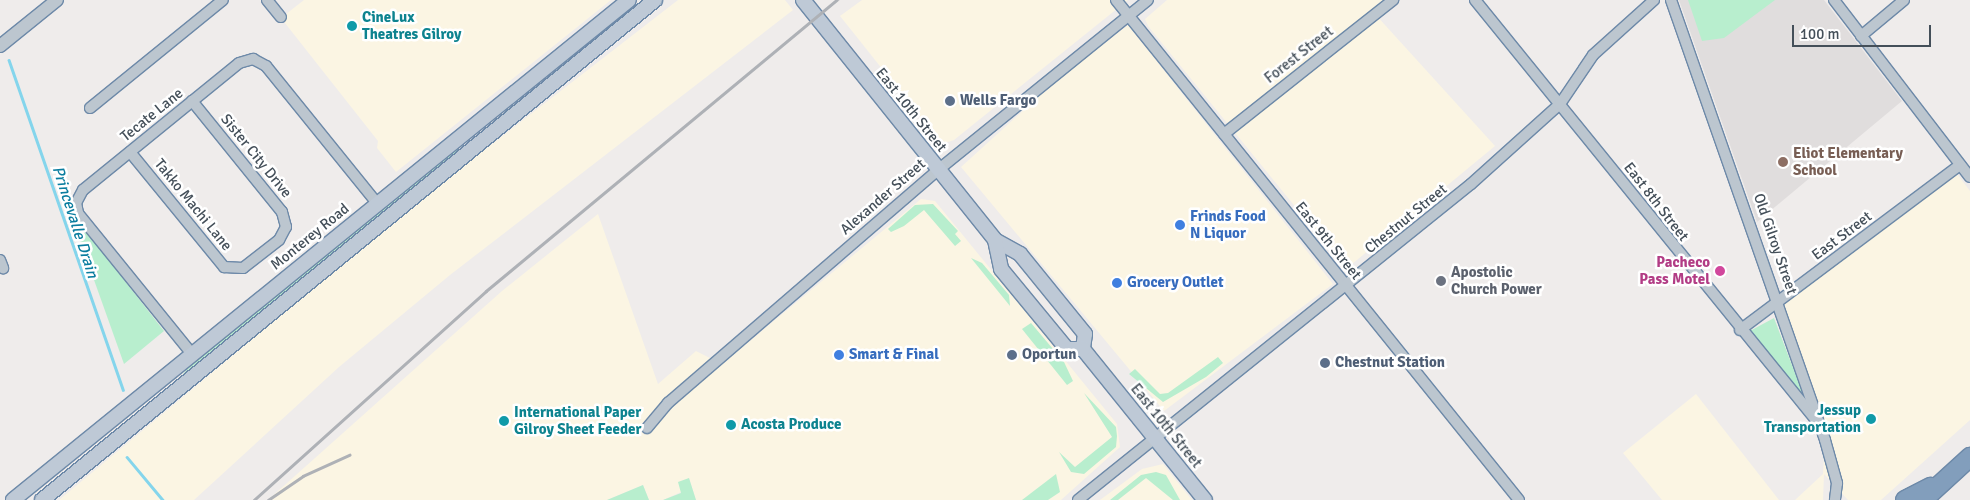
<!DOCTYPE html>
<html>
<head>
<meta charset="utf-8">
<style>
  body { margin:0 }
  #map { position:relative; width:1970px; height:500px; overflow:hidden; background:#efeceb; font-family:Signika,sans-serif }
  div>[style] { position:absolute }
  .commercial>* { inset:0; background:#fbf5e3 }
  .education>* { inset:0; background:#e0dddd }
  .green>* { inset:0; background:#b8eece }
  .stream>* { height:2.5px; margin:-1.25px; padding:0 1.25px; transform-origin:1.25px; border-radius:1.25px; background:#84d5ec }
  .roads { filter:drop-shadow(1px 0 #6d89a8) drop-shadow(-1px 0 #6d89a8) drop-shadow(0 1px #6d89a8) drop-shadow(0 -1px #6d89a8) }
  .minor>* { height:10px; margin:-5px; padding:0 5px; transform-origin:5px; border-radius:5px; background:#bcc6cf }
  .tertiary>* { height:12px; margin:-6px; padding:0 6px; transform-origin:6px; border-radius:6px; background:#bcc6cf }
  .secondary>* { height:14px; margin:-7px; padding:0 7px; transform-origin:7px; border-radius:7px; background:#bec9d6 }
  .motorway>* { height:18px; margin:-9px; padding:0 9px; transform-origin:9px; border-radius:9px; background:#829ebc }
  .rail>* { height:2.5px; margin:-1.25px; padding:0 1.25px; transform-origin:1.25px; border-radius:1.25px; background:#aeb1b6 }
  .dots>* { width:14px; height:14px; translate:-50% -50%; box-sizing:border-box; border:2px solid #fff; border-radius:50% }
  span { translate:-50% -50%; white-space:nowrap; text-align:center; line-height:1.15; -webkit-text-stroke:5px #fff; paint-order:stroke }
  .culture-label { font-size:15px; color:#0d838f; font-weight:700 }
  .left { translate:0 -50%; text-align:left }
  .right { translate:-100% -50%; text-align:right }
  .street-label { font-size:15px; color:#444f59 }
  .service-label { font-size:15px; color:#4e5e75; font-weight:700 }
  .education-label { font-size:15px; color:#785e54; font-weight:700 }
  .shop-label { font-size:15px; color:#366cbe; font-weight:700 }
  .hotel-label { font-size:15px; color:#b23c85; font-weight:700 }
  .worship-label { font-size:15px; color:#5b616d; font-weight:700 }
  .water-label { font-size:16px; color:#0a7d9f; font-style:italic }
  .scale { position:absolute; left:1792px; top:25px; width:139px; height:22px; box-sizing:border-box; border:2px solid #444f59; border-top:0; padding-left:6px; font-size:15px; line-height:18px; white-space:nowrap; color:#444f59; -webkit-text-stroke:4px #fff; paint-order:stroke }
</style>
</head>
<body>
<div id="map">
  <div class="commercial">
    <i style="clip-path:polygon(304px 0,611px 0,396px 172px,377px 148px,378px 141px,281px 18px)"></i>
    <i style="clip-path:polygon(678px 0,785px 0,793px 10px,450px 275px,339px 367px,194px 500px,59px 500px,420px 200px)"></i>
    <i style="clip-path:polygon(862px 0,1128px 0,954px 140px,942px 144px,840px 16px)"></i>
    <i style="clip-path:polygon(1167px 0,1391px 0,1375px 14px,1495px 146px,1346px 269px,1148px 26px,1145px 19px)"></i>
    <i style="clip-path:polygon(1128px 25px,1333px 284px,1164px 411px,961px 167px,1059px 78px)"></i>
    <i style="clip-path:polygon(1957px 174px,1970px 191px,1970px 420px,1881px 500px,1848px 500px,1824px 474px,1823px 500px,1795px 500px,1823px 474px,1825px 440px,1781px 306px)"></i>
    <i style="clip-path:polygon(921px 199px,935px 201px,1117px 424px,1120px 447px,1061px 500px,696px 500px,689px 478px,681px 492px,663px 500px,649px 500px,643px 485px,607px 500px,268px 500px,502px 291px,598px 214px,658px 384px,696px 351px,722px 364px)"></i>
    <i style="clip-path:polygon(1696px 394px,1779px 500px,1662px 500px,1623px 453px)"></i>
    <i style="clip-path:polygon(1163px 464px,1192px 500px,1100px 500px,1142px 469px)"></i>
  </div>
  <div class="education">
    <i style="clip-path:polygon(1679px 0,1824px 0,1902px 101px,1757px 222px)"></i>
  </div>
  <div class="green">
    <i style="clip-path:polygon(1688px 0,1775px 0,1724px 38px,1702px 41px)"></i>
    <i style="clip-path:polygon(457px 147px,459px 153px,182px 375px,198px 357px)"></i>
    <i style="clip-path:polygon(933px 204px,958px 231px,955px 234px,961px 241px,955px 246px,924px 210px,904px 226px,891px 232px,888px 229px,915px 205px)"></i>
    <i style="clip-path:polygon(77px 220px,164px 331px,124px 364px,73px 221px)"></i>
    <i style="clip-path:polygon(971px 258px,982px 263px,1009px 295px,1010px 306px)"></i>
    <i style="clip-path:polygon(1774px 318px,1806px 402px,1748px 332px)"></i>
    <i style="clip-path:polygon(1031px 323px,1064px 362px,1073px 381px,1067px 385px,1022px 329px)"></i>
    <i style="clip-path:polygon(1218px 357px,1223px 363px,1206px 377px,1163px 402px,1129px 374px,1135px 369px,1160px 394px,1168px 393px)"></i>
    <i style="clip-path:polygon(1084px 393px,1116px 427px,1117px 436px,1116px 447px,1084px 474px,1071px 472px,1059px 452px,1075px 467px,1112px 437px)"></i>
    <i style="clip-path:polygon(1156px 472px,1166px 475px,1180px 500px,1173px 500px,1146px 478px,1118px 500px,1110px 500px,1141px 475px)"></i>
    <i style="clip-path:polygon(1056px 474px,1060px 492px,1048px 500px,1022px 500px)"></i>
    <i style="clip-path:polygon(689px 478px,696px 500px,663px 500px,681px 493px,678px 482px)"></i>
    <i style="clip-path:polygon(643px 485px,649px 500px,607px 500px)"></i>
  </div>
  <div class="stream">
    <i style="left:9px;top:60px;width:349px;rotate:70.9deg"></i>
    <i style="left:127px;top:457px;width:56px;rotate:50.1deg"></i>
  </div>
  <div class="roads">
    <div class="minor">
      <i style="left:267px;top:0;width:22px;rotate:51deg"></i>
      <i style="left:1116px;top:0;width:642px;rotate:51.13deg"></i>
      <i style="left:1475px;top:0;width:541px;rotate:50.93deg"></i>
      <i style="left:1671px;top:0;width:466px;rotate:70.7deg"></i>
      <i style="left:1825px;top:440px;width:45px;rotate:74.4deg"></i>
      <i style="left:1837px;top:483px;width:17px;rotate:97deg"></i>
      <i style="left:1834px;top:0;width:223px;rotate:52.5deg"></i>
      <i style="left:1861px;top:36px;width:56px;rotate:-39.9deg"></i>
      <i style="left:90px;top:108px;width:171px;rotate:-39.1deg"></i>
      <i style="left:1224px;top:134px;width:216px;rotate:-38.4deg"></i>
      <i style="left:130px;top:152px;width:149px;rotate:50.7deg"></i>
      <i style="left:224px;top:267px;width:19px;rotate:3deg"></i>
      <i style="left:243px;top:268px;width:46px;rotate:-37.9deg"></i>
      <i style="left:279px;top:240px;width:15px;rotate:-62deg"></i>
      <i style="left:286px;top:227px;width:16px;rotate:-105deg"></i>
      <i style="left:282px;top:212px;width:143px;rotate:-129deg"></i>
      <i style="left:0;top:260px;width:9px;rotate:69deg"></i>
      <i style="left:1740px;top:330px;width:275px;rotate:-36.9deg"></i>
      <i style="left:192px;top:354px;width:181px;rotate:-129deg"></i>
      <i style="left:78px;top:213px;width:10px;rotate:-101deg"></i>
      <i style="left:76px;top:203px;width:15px;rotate:-62deg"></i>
      <i style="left:83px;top:190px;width:201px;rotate:-39.1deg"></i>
      <i style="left:239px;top:63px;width:15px;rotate:-16deg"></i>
      <i style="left:253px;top:59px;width:15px;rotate:28deg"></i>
      <i style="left:266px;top:66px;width:176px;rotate:51deg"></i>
      <i style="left:647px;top:428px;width:33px;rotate:-50deg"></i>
      <i style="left:668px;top:403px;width:357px;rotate:-40.8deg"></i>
      <i style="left:938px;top:170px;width:270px;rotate:-39deg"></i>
      <i style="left:1078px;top:500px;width:504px;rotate:-38.8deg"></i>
      <i style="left:1471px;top:184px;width:120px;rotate:-42deg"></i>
      <i style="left:1560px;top:104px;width:59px;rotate:-56deg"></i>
      <i style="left:1593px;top:55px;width:82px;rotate:-42deg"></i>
    </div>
    <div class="tertiary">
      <i style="left:0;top:46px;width:73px;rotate:-38.9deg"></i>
    </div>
    <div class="secondary">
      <i style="left:803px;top:0;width:307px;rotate:51.3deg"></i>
      <i style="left:995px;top:240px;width:29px;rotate:29deg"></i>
      <i style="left:1020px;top:254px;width:103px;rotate:50.9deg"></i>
      <i style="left:1085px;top:334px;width:15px;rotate:98deg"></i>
      <i style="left:1083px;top:349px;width:194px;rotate:51.1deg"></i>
      <i style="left:995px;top:240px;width:30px;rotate:78deg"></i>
      <i style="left:1001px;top:269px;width:104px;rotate:50.5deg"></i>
      <i style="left:1067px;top:349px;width:16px"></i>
      <i style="left:13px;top:500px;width:793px;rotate:-39.07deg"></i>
      <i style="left:42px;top:500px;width:791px;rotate:-39.2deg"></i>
    </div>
    <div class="motorway">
      <i style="left:1905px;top:500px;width:29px;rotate:-27deg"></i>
      <i style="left:1923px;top:500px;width:64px;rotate:-42.5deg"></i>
    </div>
  </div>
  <div class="rail">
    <i style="left:254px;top:500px;width:312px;rotate:-42deg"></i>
    <i style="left:486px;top:291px;width:456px;rotate:-39.7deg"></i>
    <i style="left:268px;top:500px;width:42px;rotate:-34.4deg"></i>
    <i style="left:303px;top:476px;width:51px;rotate:-24.5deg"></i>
  </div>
  <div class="dots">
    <i style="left:352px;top:26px;background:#0f9aa8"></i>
    <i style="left:950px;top:101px;background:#5c6f8a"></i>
    <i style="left:1783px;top:162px;background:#8d6e63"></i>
    <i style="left:1180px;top:225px;background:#3f7fe0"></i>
    <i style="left:1720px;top:271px;background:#d1479c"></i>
    <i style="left:1441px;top:281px;background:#6b7280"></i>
    <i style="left:1117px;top:283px;background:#3f7fe0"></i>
    <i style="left:839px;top:355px;background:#3f7fe0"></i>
    <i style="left:1012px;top:355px;background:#5c6f8a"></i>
    <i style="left:1325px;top:363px;background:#5c6f8a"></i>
    <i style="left:1871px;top:419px;background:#0f9aa8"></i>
    <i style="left:504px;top:421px;background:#0f9aa8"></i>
    <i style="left:731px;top:425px;background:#0f9aa8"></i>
  </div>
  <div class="culture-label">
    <span class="left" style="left:362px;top:26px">CineLux<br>Theatres Gilroy</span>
    <span class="right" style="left:1861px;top:419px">Jessup<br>Transportation</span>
    <span class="left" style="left:514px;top:421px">International Paper<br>Gilroy Sheet Feeder</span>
    <span class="left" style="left:741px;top:425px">Acosta Produce</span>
  </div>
  <div class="street-label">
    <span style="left:1299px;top:55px;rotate:-38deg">Forest Street</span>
    <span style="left:911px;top:110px;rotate:51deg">East 10th Street</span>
    <span style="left:152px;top:115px;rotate:-39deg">Tecate Lane</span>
    <span style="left:256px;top:156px;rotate:51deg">Sister City Drive</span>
    <span style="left:883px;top:197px;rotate:-41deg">Alexander Street</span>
    <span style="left:1656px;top:202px;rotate:52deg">East 8th Street</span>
    <span style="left:193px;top:205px;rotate:51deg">Takko Machi Lane</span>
    <span style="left:1406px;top:219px;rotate:-39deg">Chestnut Street</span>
    <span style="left:1842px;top:236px;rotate:-37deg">East Street</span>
    <span style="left:310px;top:237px;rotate:-39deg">Monterey Road</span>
    <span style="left:1328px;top:241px;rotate:51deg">East 9th Street</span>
    <span style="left:1775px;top:244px;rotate:71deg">Old Gilroy Street</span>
    <span style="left:1166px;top:426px;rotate:51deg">East 10th Street</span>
  </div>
  <div class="service-label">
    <span class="left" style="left:960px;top:101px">Wells Fargo</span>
    <span class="left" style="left:1022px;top:355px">Oportun</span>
    <span class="left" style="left:1335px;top:363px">Chestnut Station</span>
  </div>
  <div class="education-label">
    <span class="left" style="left:1793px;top:162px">Eliot Elementary<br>School</span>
  </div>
  <div class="shop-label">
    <span class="left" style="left:1190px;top:225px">Frinds Food<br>N Liquor</span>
    <span class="left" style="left:1127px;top:283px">Grocery Outlet</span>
    <span class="left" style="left:849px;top:355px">Smart &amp; Final</span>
  </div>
  <div class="hotel-label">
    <span class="right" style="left:1710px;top:271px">Pacheco<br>Pass Motel</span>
  </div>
  <div class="worship-label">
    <span class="left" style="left:1451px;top:281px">Apostolic<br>Church Power</span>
  </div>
  <div class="water-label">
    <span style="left:75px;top:222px;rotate:72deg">Princevalle Drain</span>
  </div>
  <div class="scale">100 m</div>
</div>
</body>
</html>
